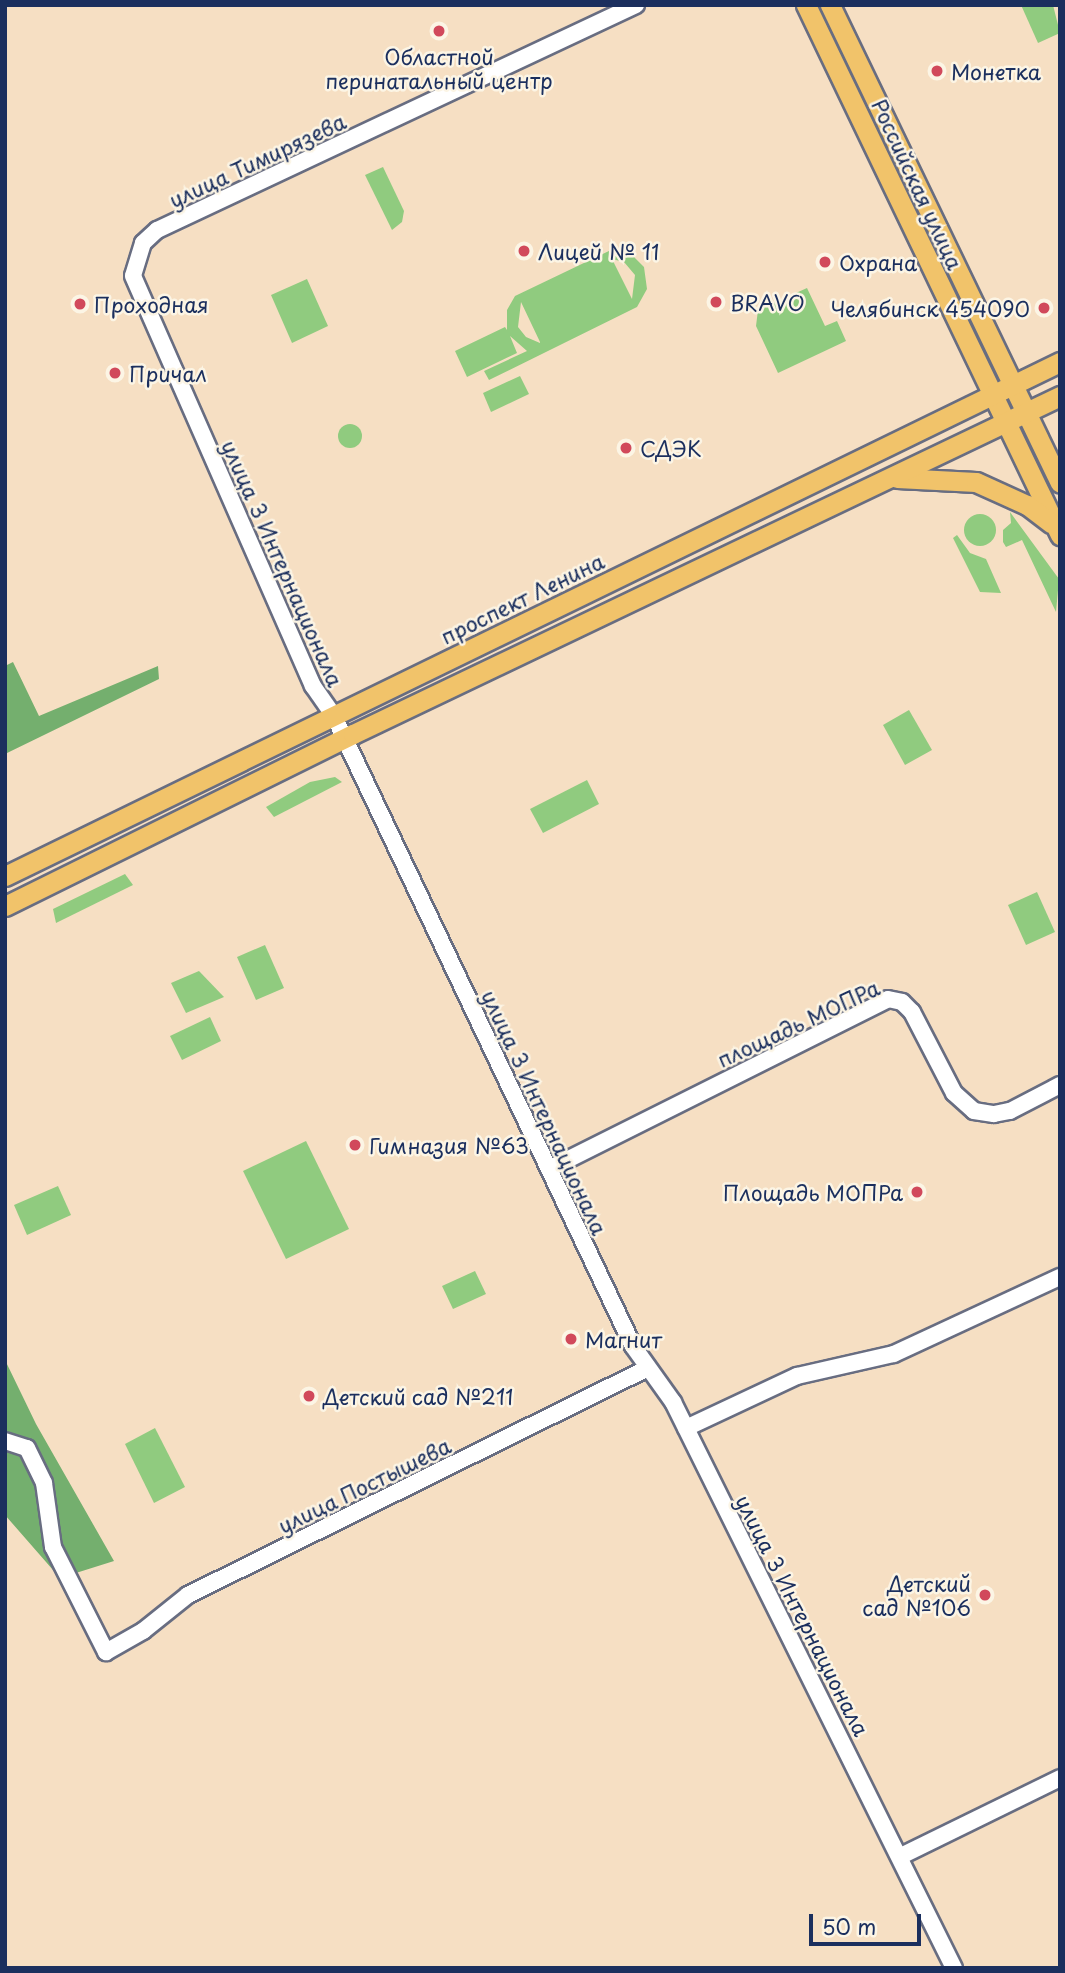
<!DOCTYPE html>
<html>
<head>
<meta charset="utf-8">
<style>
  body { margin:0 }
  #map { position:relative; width:1065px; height:1973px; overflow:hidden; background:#f6dfc3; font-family:"Playpen Sans",sans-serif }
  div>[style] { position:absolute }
  .green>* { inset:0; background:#90cb7f }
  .round { border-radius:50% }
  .forest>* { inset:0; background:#74af6e }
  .roads { filter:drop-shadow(2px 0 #686d81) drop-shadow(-2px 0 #686d81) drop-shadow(0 2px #686d81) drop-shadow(0 -2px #686d81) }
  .minor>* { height:16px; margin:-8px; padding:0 8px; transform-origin:8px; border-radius:8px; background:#fff }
  .major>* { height:19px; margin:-9.5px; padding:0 9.5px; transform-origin:9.5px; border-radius:9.5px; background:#f1c36a }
  .dots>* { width:19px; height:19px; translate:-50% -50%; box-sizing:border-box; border:4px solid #fcf5e5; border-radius:50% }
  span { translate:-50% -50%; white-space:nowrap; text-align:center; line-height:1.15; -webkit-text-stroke:5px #fcf5e5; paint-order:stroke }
  .poi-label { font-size:21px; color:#1b2f5e }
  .left { translate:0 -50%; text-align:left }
  .right { translate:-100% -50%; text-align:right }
  .street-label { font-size:21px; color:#1b2f5e }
  .frame { position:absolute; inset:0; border:7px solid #1b2f5e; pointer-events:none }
  .scale { position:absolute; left:809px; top:1914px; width:112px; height:32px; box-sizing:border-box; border:4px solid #1b2f5e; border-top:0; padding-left:9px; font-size:21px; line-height:24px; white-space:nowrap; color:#1b2f5e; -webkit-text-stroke:5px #fcf5e5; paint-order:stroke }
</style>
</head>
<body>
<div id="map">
  <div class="green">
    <i style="clip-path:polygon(1021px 5px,1053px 5px,1060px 33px,1038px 43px)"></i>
    <i style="clip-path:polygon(383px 167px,404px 211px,402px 222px,392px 230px,365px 175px)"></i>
    <i style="clip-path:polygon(evenodd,611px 250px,632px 255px,644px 267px,647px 289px,637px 307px,489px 380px,484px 371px,527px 351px,510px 336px,517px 353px,467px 377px,455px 351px,505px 327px,507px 330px,507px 310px,515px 296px,611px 250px,612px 259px,624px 262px,635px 275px,632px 299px,612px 259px,521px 302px,612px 259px,611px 250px,521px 302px,540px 342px,540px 343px,526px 337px,518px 327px,521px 302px)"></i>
    <i style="clip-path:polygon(307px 279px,328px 326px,292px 343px,271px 295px)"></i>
    <i style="clip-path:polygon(807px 288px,825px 326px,837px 321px,846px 341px,778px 373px,756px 326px,758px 310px)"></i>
    <i style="clip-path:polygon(520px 376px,529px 394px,491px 412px,483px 393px)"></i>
    <i class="round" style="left:338px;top:424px;width:24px;height:24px"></i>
    <i style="clip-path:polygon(1010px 512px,1059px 579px,1056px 612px,1022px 540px,1006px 547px,1003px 542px,1003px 530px,1011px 523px)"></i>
    <i class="round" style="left:964px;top:514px;width:32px;height:32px"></i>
    <i style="clip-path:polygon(957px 535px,970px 553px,986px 559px,1001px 593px,980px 592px,953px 538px)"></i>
    <i style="clip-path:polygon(909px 710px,932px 750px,905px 765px,883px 725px)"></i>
    <i style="clip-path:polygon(335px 777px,342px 782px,274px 817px,266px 807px,310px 782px)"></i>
    <i style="clip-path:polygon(587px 780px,599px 804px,543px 833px,530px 809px)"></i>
    <i style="clip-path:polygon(125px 874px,133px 885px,56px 923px,53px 909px)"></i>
    <i style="clip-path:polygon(1037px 892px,1055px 932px,1026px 945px,1008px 905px)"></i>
    <i style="clip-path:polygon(265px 945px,284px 988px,256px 1000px,237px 957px)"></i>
    <i style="clip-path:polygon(199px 971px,224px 997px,186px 1013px,171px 983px)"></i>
    <i style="clip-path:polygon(210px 1017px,221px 1041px,182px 1060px,170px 1036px)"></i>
    <i style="clip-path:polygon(306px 1141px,349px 1229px,286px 1259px,243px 1171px)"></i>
    <i style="clip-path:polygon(58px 1186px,71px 1215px,27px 1235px,14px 1205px)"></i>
    <i style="clip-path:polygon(475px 1271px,486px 1294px,453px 1309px,442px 1286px)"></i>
    <i style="clip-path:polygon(155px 1428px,185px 1487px,154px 1503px,125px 1444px)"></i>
  </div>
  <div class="forest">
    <i style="clip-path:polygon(13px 662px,39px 716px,158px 666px,159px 679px,5px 754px,5px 666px)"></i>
    <i style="clip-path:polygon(5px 1360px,36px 1424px,114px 1561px,60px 1578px,5px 1515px)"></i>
  </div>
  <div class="roads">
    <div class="minor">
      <i style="left:636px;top:5px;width:529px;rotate:154.84deg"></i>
      <i style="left:157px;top:230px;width:19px;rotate:137deg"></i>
      <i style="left:143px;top:243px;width:34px;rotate:107deg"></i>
      <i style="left:133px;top:276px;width:448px;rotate:66.3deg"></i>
      <i style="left:313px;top:686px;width:37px;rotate:55deg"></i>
      <i style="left:334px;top:716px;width:697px;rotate:64.61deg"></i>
      <i style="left:633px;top:1346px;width:69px;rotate:54.5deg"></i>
      <i style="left:673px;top:1402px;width:632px;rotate:63.6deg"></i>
      <i style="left:549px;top:1169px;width:379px;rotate:-26.6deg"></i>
      <i style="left:888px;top:999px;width:14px;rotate:12deg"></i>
      <i style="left:902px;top:1002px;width:14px;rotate:45deg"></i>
      <i style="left:912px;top:1012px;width:91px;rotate:62.6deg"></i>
      <i style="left:954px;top:1093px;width:27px;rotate:42deg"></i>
      <i style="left:974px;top:1111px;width:20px;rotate:9deg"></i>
      <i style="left:994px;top:1114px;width:16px;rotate:-11deg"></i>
      <i style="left:1010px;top:1111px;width:56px;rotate:-27.5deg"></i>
      <i style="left:686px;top:1428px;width:123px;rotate:-25.1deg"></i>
      <i style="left:797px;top:1376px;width:99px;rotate:-12.8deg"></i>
      <i style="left:894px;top:1354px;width:183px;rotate:-24.9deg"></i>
      <i style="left:5px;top:1441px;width:23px;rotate:18deg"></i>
      <i style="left:27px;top:1448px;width:39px;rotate:64deg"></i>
      <i style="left:44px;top:1483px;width:65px;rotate:82deg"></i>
      <i style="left:53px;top:1547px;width:118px;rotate:63.2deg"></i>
      <i style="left:106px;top:1652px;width:43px;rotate:-29.6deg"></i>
      <i style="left:143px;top:1631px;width:58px;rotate:-38.7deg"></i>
      <i style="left:188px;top:1595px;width:513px;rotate:-26.27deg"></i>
      <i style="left:901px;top:1856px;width:177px;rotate:-26.1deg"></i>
    </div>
    <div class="major">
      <i style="left:806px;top:5px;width:588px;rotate:64.39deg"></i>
      <i style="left:830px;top:5px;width:530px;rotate:64.3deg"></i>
      <i style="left:897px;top:478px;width:79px;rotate:2.9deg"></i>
      <i style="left:976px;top:482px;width:56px;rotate:24.3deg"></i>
      <i style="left:1027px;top:505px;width:30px;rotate:37deg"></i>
      <i style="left:5px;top:876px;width:1174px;rotate:-25.98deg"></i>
      <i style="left:5px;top:906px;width:388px;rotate:-26.3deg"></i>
      <i style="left:353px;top:734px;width:784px;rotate:-25.55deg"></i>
    </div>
  </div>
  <div class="dots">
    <i style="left:439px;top:31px;background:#d1495b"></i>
    <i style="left:937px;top:71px;background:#d1495b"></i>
    <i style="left:524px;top:251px;background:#d1495b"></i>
    <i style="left:825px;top:262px;background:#d1495b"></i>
    <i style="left:716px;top:302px;background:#d1495b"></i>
    <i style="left:80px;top:304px;background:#d1495b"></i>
    <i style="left:1044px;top:308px;background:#d1495b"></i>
    <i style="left:115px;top:373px;background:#d1495b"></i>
    <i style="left:626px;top:448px;background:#d1495b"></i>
    <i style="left:355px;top:1145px;background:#d1495b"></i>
    <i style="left:917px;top:1192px;background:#d1495b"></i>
    <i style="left:571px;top:1339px;background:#d1495b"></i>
    <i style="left:309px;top:1396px;background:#d1495b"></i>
    <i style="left:985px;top:1595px;background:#d1495b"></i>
  </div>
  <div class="poi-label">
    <span style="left:439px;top:68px">Областной<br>перинатальный центр</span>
    <span class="left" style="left:951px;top:71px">Монетка</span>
    <span class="left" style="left:538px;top:251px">Лицей № 11</span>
    <span class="left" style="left:839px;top:262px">Охрана</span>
    <span class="left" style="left:730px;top:302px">BRAVO</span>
    <span class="left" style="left:94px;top:304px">Проходная</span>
    <span class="right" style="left:1030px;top:308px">Челябинск 454090</span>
    <span class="left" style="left:129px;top:373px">Причал</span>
    <span class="left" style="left:640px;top:448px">СДЭК</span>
    <span class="left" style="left:369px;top:1145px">Гимназия №63</span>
    <span class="right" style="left:903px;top:1192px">Площадь МОПРа</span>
    <span class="left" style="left:585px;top:1339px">Магнит</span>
    <span class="left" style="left:323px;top:1396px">Детский сад №211</span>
    <span class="right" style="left:971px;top:1595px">Детский<br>сад №106</span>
  </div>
  <div class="street-label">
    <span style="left:257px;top:160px;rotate:-25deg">улица Тимирязева</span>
    <span style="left:918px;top:184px;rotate:65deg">Российская улица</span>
    <span style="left:283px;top:563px;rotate:66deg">улица 3 Интернационала</span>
    <span style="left:522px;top:598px;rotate:-26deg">проспект Ленина</span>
    <span style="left:798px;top:1023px;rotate:-25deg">площадь МОПРа</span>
    <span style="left:545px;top:1112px;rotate:65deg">улица 3 Интернационала</span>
    <span style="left:364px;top:1485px;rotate:-26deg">улица Постышева</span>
    <span style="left:803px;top:1615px;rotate:63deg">улица 3 Интернационала</span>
  </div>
  <div class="frame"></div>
  <div class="scale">50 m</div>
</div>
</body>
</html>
